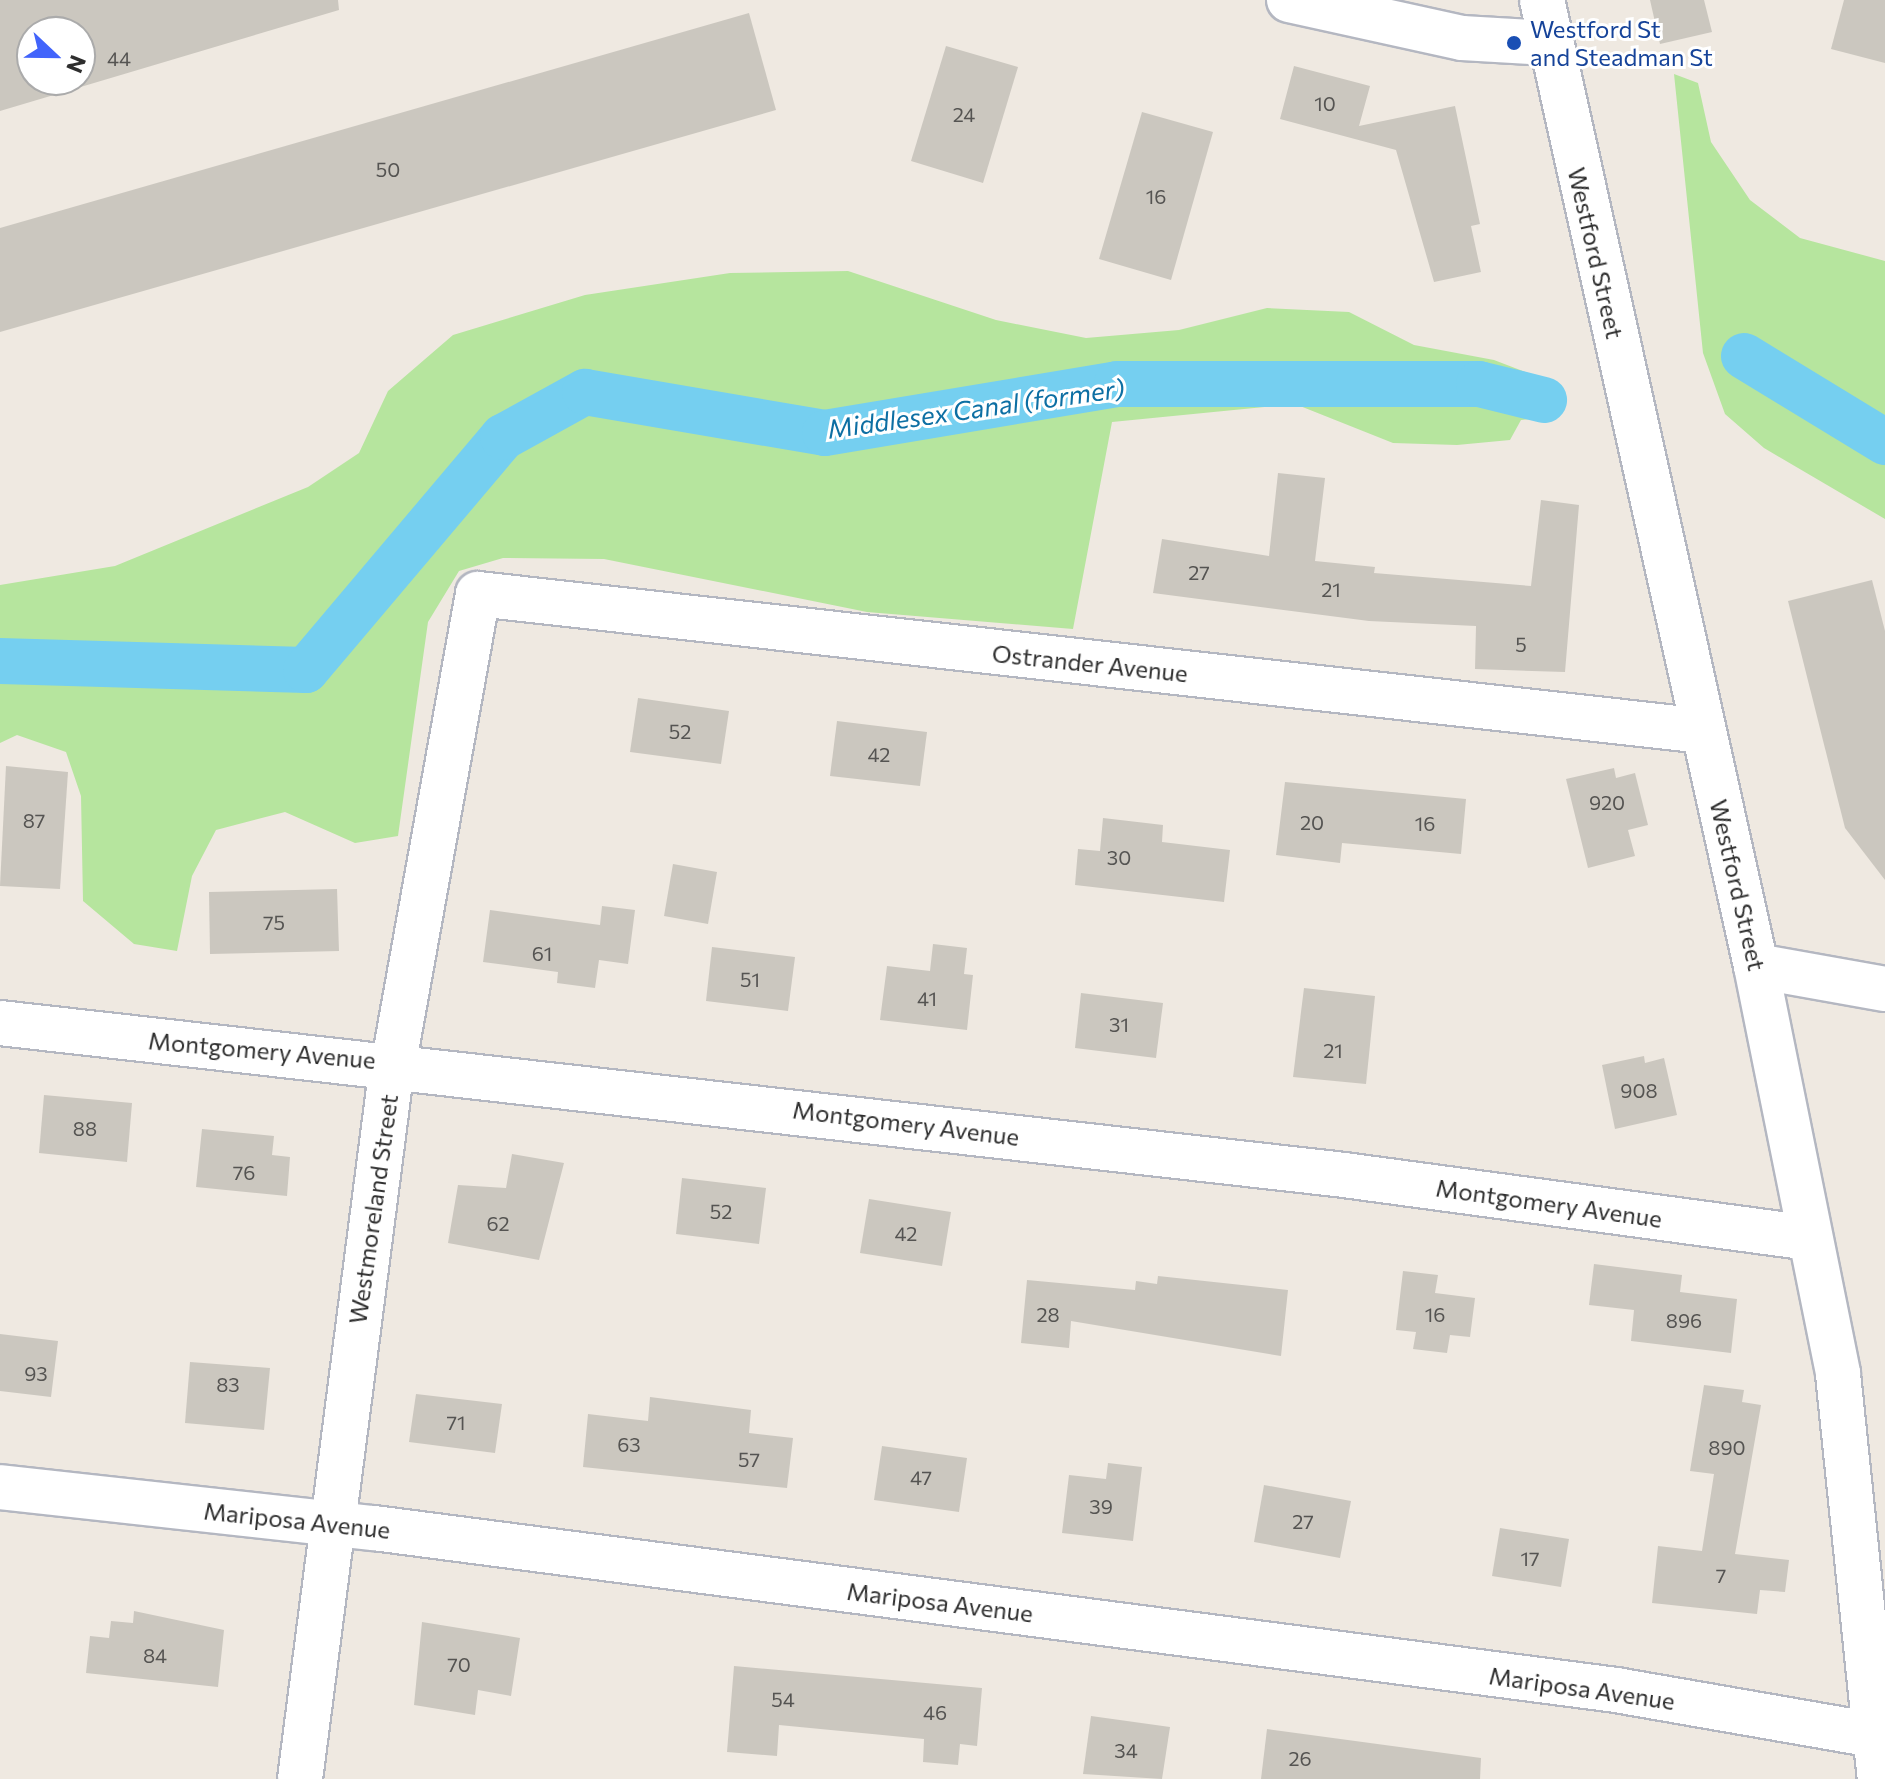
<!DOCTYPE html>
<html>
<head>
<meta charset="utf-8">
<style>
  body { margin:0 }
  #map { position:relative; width:1885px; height:1779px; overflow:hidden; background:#efe9e1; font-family:Commissioner,sans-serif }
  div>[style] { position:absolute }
  .green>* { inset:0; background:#b6e59e }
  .canal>* { height:46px; margin:-23px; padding:0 23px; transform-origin:23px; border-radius:23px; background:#75cff0 }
  .building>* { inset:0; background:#cbc7bf }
  .roads { filter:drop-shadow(2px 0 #b4b7c1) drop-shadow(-2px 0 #b4b7c1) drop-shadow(0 2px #b4b7c1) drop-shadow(0 -2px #b4b7c1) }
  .street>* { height:44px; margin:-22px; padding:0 22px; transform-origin:22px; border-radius:22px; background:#fff }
  .secondary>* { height:44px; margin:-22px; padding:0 22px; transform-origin:22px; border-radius:22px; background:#fff }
  .dots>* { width:22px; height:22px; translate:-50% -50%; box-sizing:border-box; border:4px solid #fff; border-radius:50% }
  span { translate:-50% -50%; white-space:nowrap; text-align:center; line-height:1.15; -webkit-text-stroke:6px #fff; paint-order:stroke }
  .number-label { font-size:20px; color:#555452 }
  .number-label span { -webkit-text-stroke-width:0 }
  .transit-label { font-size:24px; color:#164399 }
  .left { translate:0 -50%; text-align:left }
  .street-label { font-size:24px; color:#2e2e2e }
  .water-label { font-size:26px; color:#0d6fa3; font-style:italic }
  .north { position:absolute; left:16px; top:16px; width:80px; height:80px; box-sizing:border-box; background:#fff; border:2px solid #ababab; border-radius:50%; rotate:112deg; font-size:22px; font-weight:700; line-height:32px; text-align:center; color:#2e2e2e }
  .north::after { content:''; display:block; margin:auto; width:28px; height:36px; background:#4264fb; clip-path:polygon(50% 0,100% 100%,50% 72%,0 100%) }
</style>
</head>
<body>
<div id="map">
  <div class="green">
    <i style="clip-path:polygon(1674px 74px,1698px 83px,1711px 142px,1750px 200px,1800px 238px,1885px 261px,1885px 519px,1764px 448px,1725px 414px,1703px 353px)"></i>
    <i style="clip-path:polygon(848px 271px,996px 320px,1086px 338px,1179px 330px,1267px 308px,1349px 312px,1414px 345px,1494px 360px,1554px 383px,1545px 417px,1521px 420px,1510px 440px,1457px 445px,1393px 443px,1295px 404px,1112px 422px,1073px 629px,867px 612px,604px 559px,503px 558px,459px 571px,428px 622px,398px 836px,355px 843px,285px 812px,216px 830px,192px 876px,177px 951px,134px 944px,83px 901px,81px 796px,66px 752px,17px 735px,0 743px,0 585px,115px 566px,308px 487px,359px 453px,388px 391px,453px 335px,585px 295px,730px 273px)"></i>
  </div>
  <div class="canal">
    <i style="left:1744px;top:356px;width:165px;rotate:31.4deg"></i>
    <i style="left:0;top:661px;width:306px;rotate:1.7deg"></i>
    <i style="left:306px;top:670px;width:305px;rotate:-49.8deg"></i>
    <i style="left:503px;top:437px;width:94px;rotate:-28.8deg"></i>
    <i style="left:585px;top:392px;width:243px;rotate:9.7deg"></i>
    <i style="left:825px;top:433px;width:296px;rotate:-9.5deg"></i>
    <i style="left:1117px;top:384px;width:362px"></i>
    <i style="left:1479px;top:384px;width:67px;rotate:13.8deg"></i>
  </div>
  <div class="building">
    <i style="clip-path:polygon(evenodd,0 0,338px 0,339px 10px,0 111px,0 0,32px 32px,80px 32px,80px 80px,32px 80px,32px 32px)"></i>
    <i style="clip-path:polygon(1650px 0,1704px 0,1712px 32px,1660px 44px)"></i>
    <i style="clip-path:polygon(1844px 0,1885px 0,1885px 63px,1831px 49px)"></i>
    <i style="clip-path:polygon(749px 13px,776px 110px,0 332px,0 228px)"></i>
    <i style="clip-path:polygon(946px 46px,1018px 67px,983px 183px,911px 161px)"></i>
    <i style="clip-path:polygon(1294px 66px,1370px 86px,1359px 126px,1455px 106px,1480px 224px,1471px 226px,1481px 272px,1434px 282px,1396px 150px,1280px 119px)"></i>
    <i style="clip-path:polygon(1142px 112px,1213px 132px,1171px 280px,1099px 259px)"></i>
    <i style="clip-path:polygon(1278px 473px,1325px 478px,1315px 561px,1375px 567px,1374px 573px,1531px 586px,1541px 500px,1579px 505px,1565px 672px,1475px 669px,1476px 626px,1369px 621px,1153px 593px,1162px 539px,1269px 556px)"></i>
    <i style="clip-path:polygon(1872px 580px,1885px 631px,1885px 880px,1845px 828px,1788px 601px)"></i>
    <i style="clip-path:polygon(638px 698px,729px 711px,721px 764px,630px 752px)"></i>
    <i style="clip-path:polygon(837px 721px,927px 732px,920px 786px,830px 776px)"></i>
    <i style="clip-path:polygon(6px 766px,68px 772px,60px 889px,0 886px)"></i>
    <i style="clip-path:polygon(1614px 768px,1616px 778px,1635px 773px,1648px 825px,1628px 830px,1635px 856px,1588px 868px,1566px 779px)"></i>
    <i style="clip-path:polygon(1285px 782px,1466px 799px,1461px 854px,1342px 843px,1340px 863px,1276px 855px)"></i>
    <i style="clip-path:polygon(1103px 818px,1163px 825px,1162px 842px,1230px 850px,1224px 902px,1075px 885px,1078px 849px,1100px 851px)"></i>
    <i style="clip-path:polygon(673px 864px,717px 872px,708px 924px,664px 916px)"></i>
    <i style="clip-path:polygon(337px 889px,339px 951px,210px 954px,209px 892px)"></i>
    <i style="clip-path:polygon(602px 906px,635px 910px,628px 964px,599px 960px,595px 988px,557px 983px,558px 972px,483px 962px,490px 910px,600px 925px)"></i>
    <i style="clip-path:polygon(933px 944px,967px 948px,964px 974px,973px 975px,967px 1030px,880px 1020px,887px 966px,930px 971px)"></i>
    <i style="clip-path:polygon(712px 947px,795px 957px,788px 1011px,706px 1001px)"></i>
    <i style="clip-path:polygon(1304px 988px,1375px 996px,1366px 1084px,1293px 1077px)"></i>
    <i style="clip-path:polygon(1081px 993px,1163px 1003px,1156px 1058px,1075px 1048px)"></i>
    <i style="clip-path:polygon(1644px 1056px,1645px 1063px,1664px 1058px,1677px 1115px,1615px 1129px,1602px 1065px)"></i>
    <i style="clip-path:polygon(44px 1095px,132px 1103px,127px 1162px,39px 1153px)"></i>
    <i style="clip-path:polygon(202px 1129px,274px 1136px,272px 1155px,290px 1157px,287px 1196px,196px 1187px)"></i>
    <i style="clip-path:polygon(512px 1154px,564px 1163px,539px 1260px,448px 1243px,458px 1185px,506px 1188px)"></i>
    <i style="clip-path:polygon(682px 1178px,766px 1188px,759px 1244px,676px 1234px)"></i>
    <i style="clip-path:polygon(869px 1199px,951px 1212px,942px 1266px,860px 1253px)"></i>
    <i style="clip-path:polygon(1594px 1264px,1682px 1275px,1680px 1292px,1737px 1299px,1731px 1353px,1631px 1341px,1634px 1310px,1589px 1305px)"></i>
    <i style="clip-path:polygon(1403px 1271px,1438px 1275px,1435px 1293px,1475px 1298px,1470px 1337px,1450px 1335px,1447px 1353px,1413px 1349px,1416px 1332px,1396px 1330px)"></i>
    <i style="clip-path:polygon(1158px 1276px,1288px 1290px,1281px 1356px,1071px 1321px,1069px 1348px,1021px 1343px,1027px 1280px,1135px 1290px,1136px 1281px,1157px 1284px)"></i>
    <i style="clip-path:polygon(0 1334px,58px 1341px,51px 1397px,0 1391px)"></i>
    <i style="clip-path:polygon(190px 1362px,270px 1368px,264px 1430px,185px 1423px)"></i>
    <i style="clip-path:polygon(1704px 1385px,1744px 1390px,1742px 1402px,1761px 1405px,1735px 1554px,1789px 1560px,1785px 1592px,1760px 1590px,1757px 1614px,1652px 1603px,1658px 1546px,1702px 1551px,1714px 1474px,1690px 1471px)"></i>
    <i style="clip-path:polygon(416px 1394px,502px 1404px,495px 1453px,409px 1442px)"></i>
    <i style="clip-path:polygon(650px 1397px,751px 1410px,749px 1433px,793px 1438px,787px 1488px,583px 1467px,588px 1414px,648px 1421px)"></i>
    <i style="clip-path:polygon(882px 1446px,967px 1458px,959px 1512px,874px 1500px)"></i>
    <i style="clip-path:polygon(1108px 1463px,1142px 1467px,1133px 1541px,1062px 1533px,1069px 1475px,1106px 1479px)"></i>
    <i style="clip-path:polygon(1264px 1485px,1351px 1501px,1340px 1558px,1254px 1542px)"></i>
    <i style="clip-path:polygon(1500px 1528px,1569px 1539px,1561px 1587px,1492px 1576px)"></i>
    <i style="clip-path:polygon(134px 1611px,224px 1630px,218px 1687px,86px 1673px,90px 1636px,109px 1638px,111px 1621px,133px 1623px)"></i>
    <i style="clip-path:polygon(422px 1622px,520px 1638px,511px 1696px,478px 1690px,475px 1715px,414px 1705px)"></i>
    <i style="clip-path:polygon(734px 1666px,982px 1688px,977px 1746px,960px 1744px,958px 1765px,923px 1762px,924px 1739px,779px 1725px,777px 1756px,727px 1752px)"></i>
    <i style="clip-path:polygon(1091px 1716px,1170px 1727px,1162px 1779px,1083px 1774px)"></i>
    <i style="clip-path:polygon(1267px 1729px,1481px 1758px,1480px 1779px,1261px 1779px)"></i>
  </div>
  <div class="roads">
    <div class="street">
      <i style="left:0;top:1023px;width:1353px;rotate:6.45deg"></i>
      <i style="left:1344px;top:1175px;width:470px;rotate:7.7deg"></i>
      <i style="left:0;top:1487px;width:376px;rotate:6.3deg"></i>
      <i style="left:374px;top:1528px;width:1253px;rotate:7.43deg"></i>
      <i style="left:1616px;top:1690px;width:273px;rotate:9.9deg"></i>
      <i style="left:300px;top:1779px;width:696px;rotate:-82.65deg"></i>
      <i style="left:389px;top:1089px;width:503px;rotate:-79.81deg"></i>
      <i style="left:478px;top:594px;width:1233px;rotate:6.38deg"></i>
    </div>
    <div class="secondary">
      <i style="left:1289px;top:0;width:177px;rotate:12.4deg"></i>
      <i style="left:1462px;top:38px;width:86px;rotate:3.3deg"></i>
      <i style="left:1542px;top:0;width:989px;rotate:77.51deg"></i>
      <i style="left:1756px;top:966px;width:416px;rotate:78.6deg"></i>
      <i style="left:1838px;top:1374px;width:407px;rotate:84.1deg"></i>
      <i style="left:1756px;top:966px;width:131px;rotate:10.1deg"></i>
    </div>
  </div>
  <div class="dots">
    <i style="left:1514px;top:43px;background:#1a4fb4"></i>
  </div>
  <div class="number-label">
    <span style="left:119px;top:58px">44</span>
    <span style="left:1325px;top:103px">10</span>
    <span style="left:964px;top:114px">24</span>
    <span style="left:388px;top:169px">50</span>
    <span style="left:1156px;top:196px">16</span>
    <span style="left:1199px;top:572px">27</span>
    <span style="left:1331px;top:589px">21</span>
    <span style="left:1521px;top:644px">5</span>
    <span style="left:680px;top:731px">52</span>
    <span style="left:879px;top:754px">42</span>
    <span style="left:1607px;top:802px">920</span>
    <span style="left:34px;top:820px">87</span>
    <span style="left:1312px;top:822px">20</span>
    <span style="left:1425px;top:823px">16</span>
    <span style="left:1119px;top:857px">30</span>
    <span style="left:274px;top:922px">75</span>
    <span style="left:542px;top:953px">61</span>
    <span style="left:750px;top:979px">51</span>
    <span style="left:927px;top:998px">41</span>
    <span style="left:1119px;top:1024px">31</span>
    <span style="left:1333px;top:1050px">21</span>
    <span style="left:1639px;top:1090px">908</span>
    <span style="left:85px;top:1128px">88</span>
    <span style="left:244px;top:1172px">76</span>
    <span style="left:721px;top:1211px">52</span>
    <span style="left:498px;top:1223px">62</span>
    <span style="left:906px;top:1233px">42</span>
    <span style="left:1048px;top:1314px">28</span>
    <span style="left:1435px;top:1314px">16</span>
    <span style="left:1684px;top:1320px">896</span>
    <span style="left:36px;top:1373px">93</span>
    <span style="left:228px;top:1384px">83</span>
    <span style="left:456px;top:1422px">71</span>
    <span style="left:629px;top:1444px">63</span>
    <span style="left:1727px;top:1447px">890</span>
    <span style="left:749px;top:1459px">57</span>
    <span style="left:921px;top:1477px">47</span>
    <span style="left:1101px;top:1506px">39</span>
    <span style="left:1303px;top:1521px">27</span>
    <span style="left:1530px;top:1558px">17</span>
    <span style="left:1721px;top:1575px">7</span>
    <span style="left:155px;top:1655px">84</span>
    <span style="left:459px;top:1664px">70</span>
    <span style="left:783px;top:1699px">54</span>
    <span style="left:935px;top:1712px">46</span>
    <span style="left:1126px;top:1750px">34</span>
    <span style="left:1300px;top:1758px">26</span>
  </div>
  <div class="transit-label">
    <span class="left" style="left:1530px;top:43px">Westford St<br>and Steadman St</span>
  </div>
  <div class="street-label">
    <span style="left:1596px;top:253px;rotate:77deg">Westford Street</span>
    <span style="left:1090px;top:663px;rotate:6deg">Ostrander Avenue</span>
    <span style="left:1738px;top:885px;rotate:77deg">Westford Street</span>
    <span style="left:262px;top:1050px;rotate:5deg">Montgomery Avenue</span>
    <span style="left:906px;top:1123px;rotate:7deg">Montgomery Avenue</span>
    <span style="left:1549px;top:1203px;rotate:8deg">Montgomery Avenue</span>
    <span style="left:373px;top:1209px;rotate:-82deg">Westmoreland Street</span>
    <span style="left:297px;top:1520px;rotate:6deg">Mariposa Avenue</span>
    <span style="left:940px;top:1602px;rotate:7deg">Mariposa Avenue</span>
    <span style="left:1582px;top:1688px;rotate:8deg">Mariposa Avenue</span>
  </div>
  <div class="water-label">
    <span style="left:976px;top:408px;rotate:-8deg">Middlesex Canal (former)</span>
  </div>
  <div class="north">N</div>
</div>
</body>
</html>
